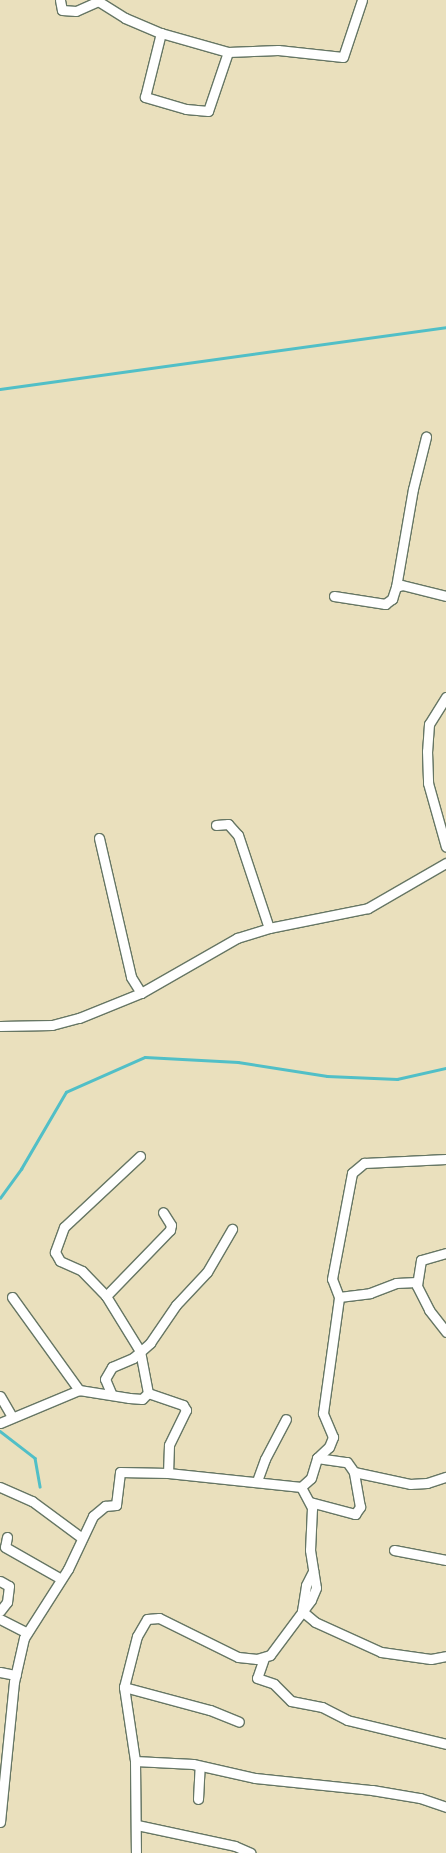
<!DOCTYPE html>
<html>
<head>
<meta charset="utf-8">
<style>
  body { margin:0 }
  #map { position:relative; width:446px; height:1853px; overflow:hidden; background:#eae0bd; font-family:Mali,sans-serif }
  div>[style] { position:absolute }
  .stream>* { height:2.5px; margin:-1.25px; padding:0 1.25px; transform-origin:1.25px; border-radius:1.25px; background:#51bfc7 }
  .roads { filter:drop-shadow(1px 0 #667664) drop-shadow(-1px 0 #667664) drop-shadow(0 1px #667664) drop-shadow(0 -1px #667664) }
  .street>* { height:9px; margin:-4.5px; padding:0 4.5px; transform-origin:4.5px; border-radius:4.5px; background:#fff }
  span { translate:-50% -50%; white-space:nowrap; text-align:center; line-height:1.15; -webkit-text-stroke:5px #fbf7ec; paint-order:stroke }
</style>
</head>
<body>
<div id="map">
  <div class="stream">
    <i style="left:0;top:389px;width:450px;rotate:-7.9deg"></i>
    <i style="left:0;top:1198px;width:36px;rotate:-54deg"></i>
    <i style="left:21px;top:1169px;width:89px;rotate:-59.7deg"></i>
    <i style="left:66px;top:1092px;width:86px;rotate:-23.9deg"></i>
    <i style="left:145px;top:1057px;width:93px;rotate:3.1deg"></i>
    <i style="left:238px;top:1062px;width:90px;rotate:8.9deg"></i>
    <i style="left:327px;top:1076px;width:70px;rotate:2.5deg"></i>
    <i style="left:397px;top:1079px;width:50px;rotate:-12.7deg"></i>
    <i style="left:0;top:1431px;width:44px;rotate:37.6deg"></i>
    <i style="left:35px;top:1458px;width:29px;rotate:80deg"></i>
  </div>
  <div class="roads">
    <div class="street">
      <i style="left:60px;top:0;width:10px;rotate:79deg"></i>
      <i style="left:62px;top:10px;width:14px;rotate:4deg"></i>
      <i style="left:76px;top:11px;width:24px;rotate:-24deg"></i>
      <i style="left:98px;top:1px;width:32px;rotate:32deg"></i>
      <i style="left:125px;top:18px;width:39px;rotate:23deg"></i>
      <i style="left:228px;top:52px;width:62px;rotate:108.7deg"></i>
      <i style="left:208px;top:111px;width:22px;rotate:-175deg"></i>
      <i style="left:186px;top:109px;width:43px;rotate:-163.7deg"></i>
      <i style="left:145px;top:97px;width:66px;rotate:-76deg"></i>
      <i style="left:161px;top:33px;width:70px;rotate:15.8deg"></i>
      <i style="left:228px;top:52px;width:50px;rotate:-2.3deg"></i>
      <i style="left:278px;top:50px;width:65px;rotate:6.1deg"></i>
      <i style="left:343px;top:57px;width:60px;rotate:-71.6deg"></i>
      <i style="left:396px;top:587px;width:99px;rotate:-80.2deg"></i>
      <i style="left:413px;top:489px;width:54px;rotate:-76deg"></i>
      <i style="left:334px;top:596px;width:52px;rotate:8.9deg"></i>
      <i style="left:385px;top:604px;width:9px;rotate:-36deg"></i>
      <i style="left:392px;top:599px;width:13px;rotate:-72deg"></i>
      <i style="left:396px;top:587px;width:6px;rotate:-18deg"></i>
      <i style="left:402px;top:585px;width:45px;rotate:14deg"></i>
      <i style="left:446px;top:697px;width:32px;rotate:122deg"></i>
      <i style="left:429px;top:724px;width:27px;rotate:94deg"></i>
      <i style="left:427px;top:751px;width:32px;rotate:88deg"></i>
      <i style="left:428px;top:783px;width:66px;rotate:74.3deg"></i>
      <i style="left:216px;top:825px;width:12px;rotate:-5deg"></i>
      <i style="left:228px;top:824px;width:15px;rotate:48deg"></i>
      <i style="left:238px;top:835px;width:98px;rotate:71.6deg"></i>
      <i style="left:99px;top:838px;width:143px;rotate:77deg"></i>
      <i style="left:131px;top:977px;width:19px;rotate:58deg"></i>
      <i style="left:0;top:1026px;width:52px;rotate:-1.1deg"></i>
      <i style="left:52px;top:1025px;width:28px;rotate:-15deg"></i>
      <i style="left:79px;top:1018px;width:67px;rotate:-22deg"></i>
      <i style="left:141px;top:993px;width:111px;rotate:-29.8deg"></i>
      <i style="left:237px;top:938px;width:34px;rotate:-17deg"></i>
      <i style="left:269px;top:928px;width:101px;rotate:-11.4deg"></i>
      <i style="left:368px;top:908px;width:90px;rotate:-30deg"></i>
      <i style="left:140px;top:1156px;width:104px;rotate:136.9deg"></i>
      <i style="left:64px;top:1227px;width:27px;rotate:110deg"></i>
      <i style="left:55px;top:1252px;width:10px;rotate:61deg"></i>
      <i style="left:60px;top:1261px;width:24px;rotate:24deg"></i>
      <i style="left:82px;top:1271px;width:35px;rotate:46deg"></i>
      <i style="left:106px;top:1296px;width:65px;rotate:58.3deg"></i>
      <i style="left:140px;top:1351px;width:43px;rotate:79.2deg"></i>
      <i style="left:148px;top:1393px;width:37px;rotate:19deg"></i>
      <i style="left:183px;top:1405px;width:6px;rotate:59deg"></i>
      <i style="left:186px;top:1410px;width:39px;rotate:116deg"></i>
      <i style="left:169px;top:1445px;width:28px;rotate:92deg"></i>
      <i style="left:446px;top:1253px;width:26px;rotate:164deg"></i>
      <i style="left:421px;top:1260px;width:26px;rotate:99deg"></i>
      <i style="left:417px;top:1286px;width:27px;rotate:63deg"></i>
      <i style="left:429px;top:1310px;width:28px;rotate:52deg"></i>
      <i style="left:106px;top:1296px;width:92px;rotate:-45.9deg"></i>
      <i style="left:170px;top:1230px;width:5px;rotate:-79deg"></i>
      <i style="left:171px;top:1225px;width:15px;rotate:-122deg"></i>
      <i style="left:12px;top:1297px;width:115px;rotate:54.2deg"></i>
      <i style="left:339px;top:1297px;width:19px;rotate:-111deg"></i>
      <i style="left:332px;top:1279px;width:108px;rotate:-79.3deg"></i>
      <i style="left:352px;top:1173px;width:16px;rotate:-40deg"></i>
      <i style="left:364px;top:1163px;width:82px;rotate:-2.8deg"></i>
      <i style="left:111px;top:1393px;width:15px;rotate:-113deg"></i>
      <i style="left:105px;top:1379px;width:14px;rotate:-60deg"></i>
      <i style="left:112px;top:1367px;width:23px;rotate:-23deg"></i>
      <i style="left:133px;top:1358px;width:23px;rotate:-41deg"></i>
      <i style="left:150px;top:1343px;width:46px;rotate:-55.6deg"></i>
      <i style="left:176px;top:1305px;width:45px;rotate:-46.8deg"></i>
      <i style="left:207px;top:1272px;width:50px;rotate:-59.8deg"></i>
      <i style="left:0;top:1396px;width:24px;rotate:60deg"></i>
      <i style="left:0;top:1423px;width:86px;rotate:-22.7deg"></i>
      <i style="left:79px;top:1390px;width:51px;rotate:9.1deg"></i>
      <i style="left:129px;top:1398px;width:13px;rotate:4deg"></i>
      <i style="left:142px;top:1399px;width:8px;rotate:-45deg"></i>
      <i style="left:317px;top:1458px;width:30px;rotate:8deg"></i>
      <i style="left:347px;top:1462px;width:12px;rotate:55deg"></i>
      <i style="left:354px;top:1472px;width:57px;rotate:12.1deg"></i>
      <i style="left:410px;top:1484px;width:17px;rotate:-3deg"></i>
      <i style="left:427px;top:1483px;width:20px;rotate:-18deg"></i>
      <i style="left:257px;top:1481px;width:23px;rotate:-70deg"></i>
      <i style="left:265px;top:1459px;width:45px;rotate:-62.3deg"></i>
      <i style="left:0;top:1487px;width:35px;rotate:24deg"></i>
      <i style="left:32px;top:1501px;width:62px;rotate:36.5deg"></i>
      <i style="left:301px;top:1487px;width:13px;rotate:-42deg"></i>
      <i style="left:311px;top:1478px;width:21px;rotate:-73deg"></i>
      <i style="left:317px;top:1458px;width:16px;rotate:-43deg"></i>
      <i style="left:329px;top:1447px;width:11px;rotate:-68deg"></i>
      <i style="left:333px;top:1437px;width:26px;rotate:-113deg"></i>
      <i style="left:323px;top:1413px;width:117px;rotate:-82.1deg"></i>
      <i style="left:339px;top:1297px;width:31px;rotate:-7deg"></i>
      <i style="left:370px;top:1293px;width:28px;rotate:-21deg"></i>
      <i style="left:396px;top:1283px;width:21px;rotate:-3deg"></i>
      <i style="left:310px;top:1502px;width:47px;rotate:14.9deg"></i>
      <i style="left:355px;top:1514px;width:9px;rotate:-54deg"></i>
      <i style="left:360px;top:1507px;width:36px;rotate:-100deg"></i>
      <i style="left:7px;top:1537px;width:10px;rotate:101deg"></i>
      <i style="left:5px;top:1547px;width:64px;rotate:29.7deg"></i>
      <i style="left:394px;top:1550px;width:53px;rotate:10.9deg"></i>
      <i style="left:0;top:1581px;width:10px;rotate:29deg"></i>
      <i style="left:9px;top:1586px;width:16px;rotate:97deg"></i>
      <i style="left:7px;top:1602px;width:11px;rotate:128deg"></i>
      <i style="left:302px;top:1611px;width:17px;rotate:40deg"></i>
      <i style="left:315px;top:1622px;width:72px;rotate:24.4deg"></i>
      <i style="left:381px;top:1652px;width:50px;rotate:8deg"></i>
      <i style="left:431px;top:1659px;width:15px;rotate:-11deg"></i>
      <i style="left:302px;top:1611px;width:26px;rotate:-81deg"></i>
      <i style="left:306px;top:1585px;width:16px;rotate:-63deg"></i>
      <i style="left:0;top:1619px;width:30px;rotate:27deg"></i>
      <i style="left:264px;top:1658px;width:21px;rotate:109deg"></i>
      <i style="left:257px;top:1678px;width:18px;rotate:19deg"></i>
      <i style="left:274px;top:1684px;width:24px;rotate:45deg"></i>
      <i style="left:291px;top:1701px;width:32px;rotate:11deg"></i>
      <i style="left:322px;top:1707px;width:28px;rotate:27deg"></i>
      <i style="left:347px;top:1720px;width:102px;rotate:13.6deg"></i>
      <i style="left:0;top:1672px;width:16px;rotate:11deg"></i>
      <i style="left:124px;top:1687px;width:89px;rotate:15deg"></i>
      <i style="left:210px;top:1710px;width:31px;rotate:22deg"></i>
      <i style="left:135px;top:1761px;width:58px;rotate:3deg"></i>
      <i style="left:193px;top:1764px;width:64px;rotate:12.7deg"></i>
      <i style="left:255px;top:1778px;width:118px;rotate:5.9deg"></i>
      <i style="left:372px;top:1790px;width:49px;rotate:9.5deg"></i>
      <i style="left:420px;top:1798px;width:28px;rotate:19deg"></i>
      <i style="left:198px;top:1799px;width:33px;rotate:-87deg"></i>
      <i style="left:0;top:1822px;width:141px;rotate:-84.3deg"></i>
      <i style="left:14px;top:1682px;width:45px;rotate:-77.2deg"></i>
      <i style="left:24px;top:1638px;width:82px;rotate:-57.5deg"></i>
      <i style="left:68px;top:1569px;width:59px;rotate:-64.7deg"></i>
      <i style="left:93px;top:1516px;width:16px;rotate:-40deg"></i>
      <i style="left:105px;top:1506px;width:11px;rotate:-5deg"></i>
      <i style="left:116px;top:1505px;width:33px;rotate:-83deg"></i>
      <i style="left:120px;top:1472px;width:48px;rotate:1.2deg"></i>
      <i style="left:168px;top:1473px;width:134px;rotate:6deg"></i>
      <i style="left:301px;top:1487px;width:24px;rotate:62deg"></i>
      <i style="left:312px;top:1508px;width:42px;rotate:92.7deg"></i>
      <i style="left:310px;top:1550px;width:38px;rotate:81deg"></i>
      <i style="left:316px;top:1588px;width:13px;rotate:113deg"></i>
      <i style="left:311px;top:1600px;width:69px;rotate:126.7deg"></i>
      <i style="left:270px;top:1655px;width:14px;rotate:163deg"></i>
      <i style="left:257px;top:1659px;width:19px;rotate:-174deg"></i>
      <i style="left:238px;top:1657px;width:88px;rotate:-153.7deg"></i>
      <i style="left:159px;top:1618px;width:12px;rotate:175deg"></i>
      <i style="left:147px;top:1619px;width:20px;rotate:120deg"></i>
      <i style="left:137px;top:1636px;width:53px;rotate:104.3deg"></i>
      <i style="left:124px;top:1687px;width:75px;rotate:81.5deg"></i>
      <i style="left:135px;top:1761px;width:92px;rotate:89.4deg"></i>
      <i style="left:137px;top:1825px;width:100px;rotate:12.1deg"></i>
      <i style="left:235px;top:1846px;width:17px;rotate:24deg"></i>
    </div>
  </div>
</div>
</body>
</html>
